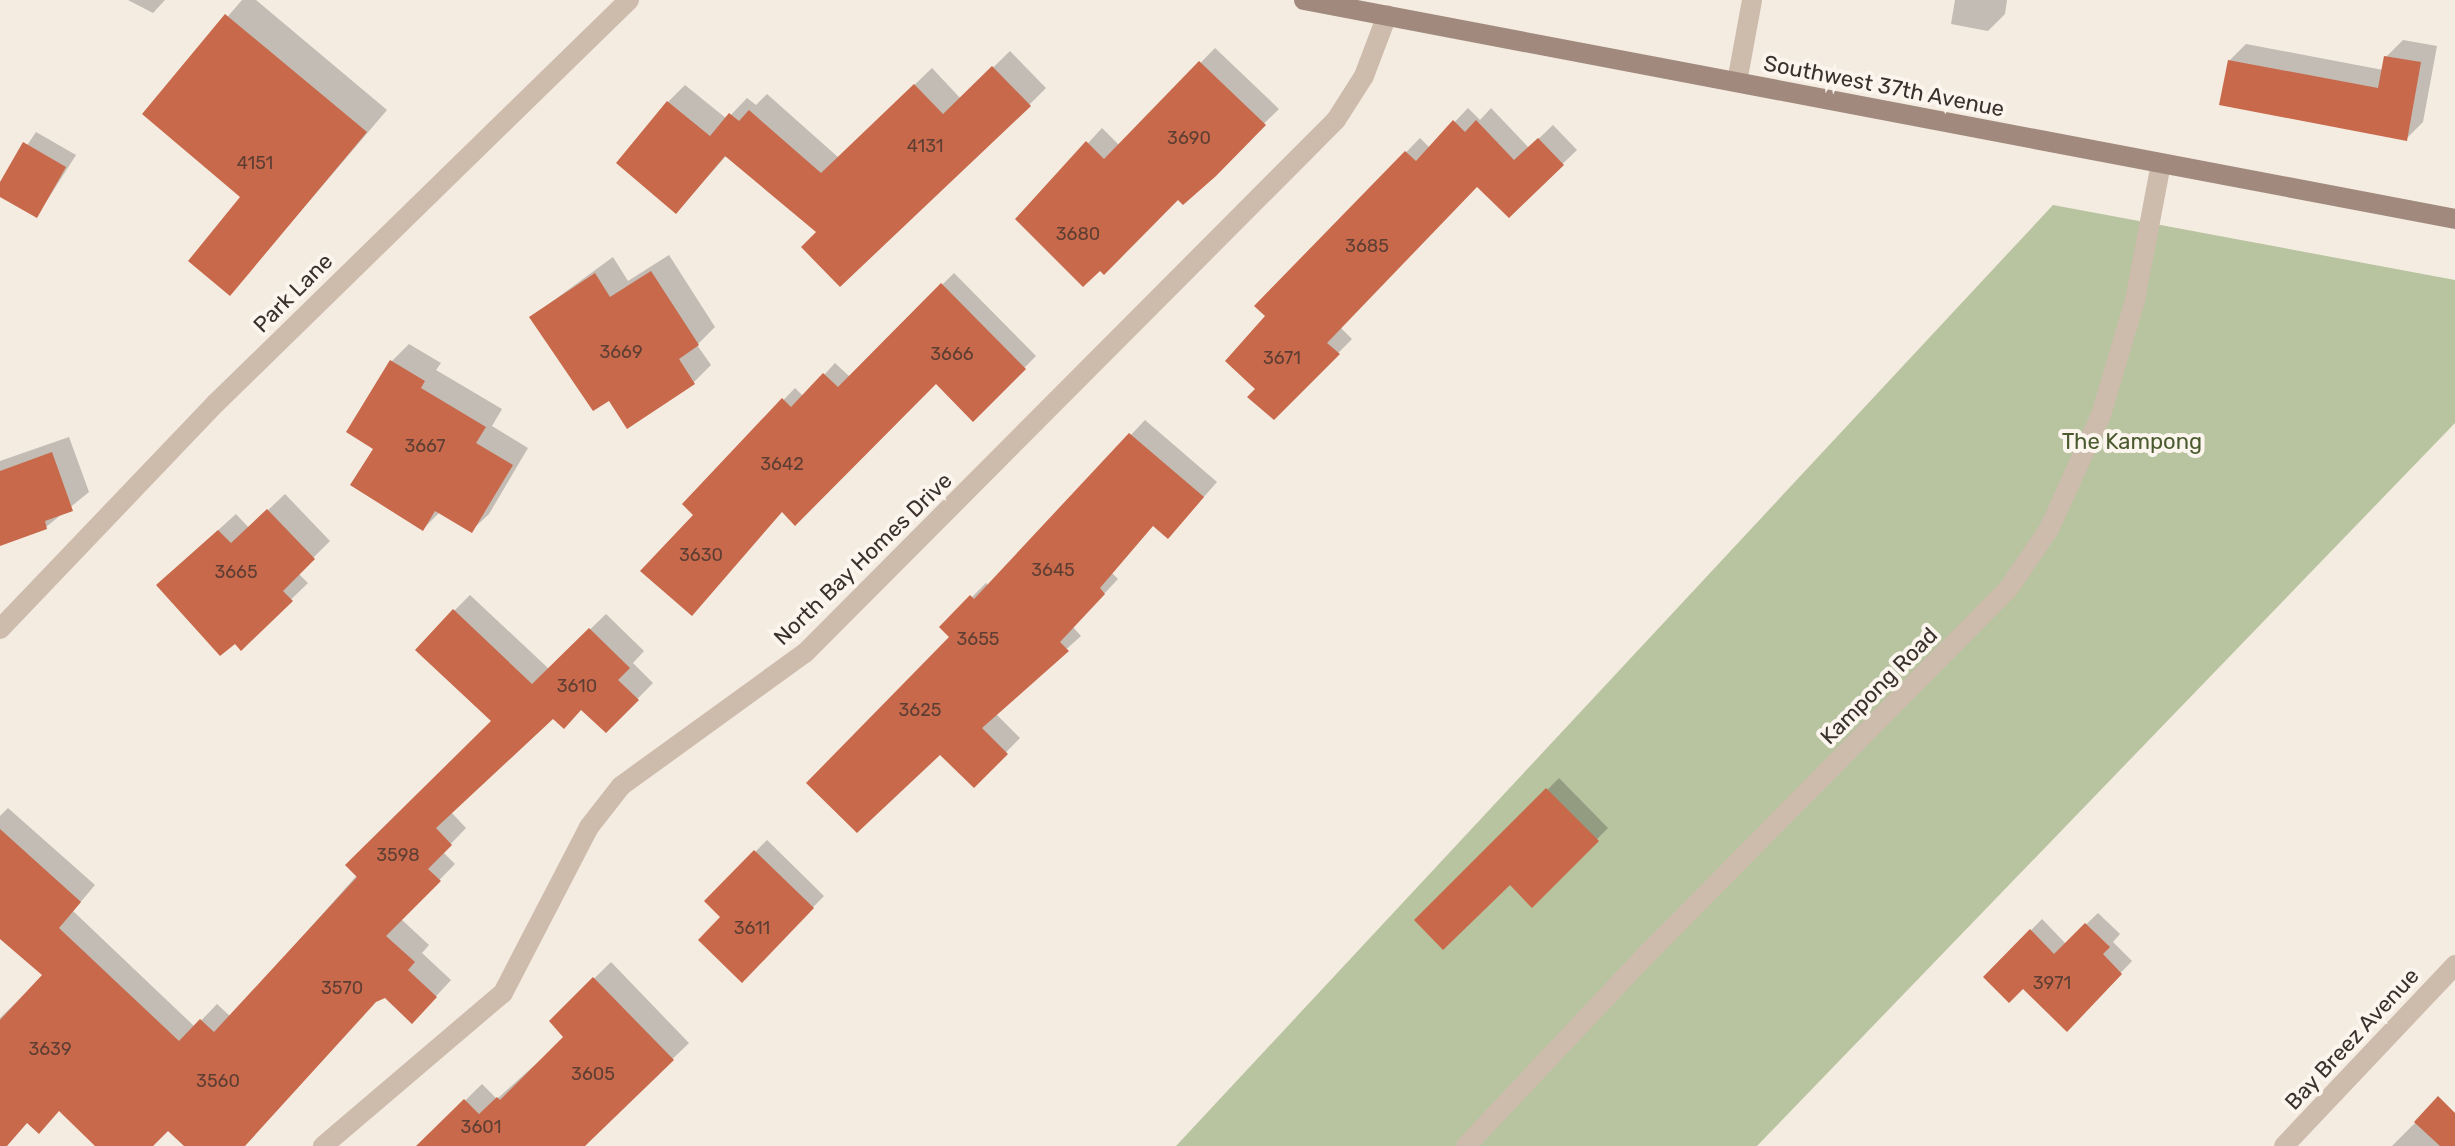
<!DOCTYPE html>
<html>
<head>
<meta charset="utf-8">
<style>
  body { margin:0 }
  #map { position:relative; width:2455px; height:1146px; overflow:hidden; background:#f4ebe1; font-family:Rubik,sans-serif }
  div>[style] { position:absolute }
  .green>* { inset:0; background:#b8c4a0 }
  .shadow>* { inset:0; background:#0003 }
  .building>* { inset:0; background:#c8694b }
  .street>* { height:20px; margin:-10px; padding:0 10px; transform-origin:10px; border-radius:10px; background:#cdbbac }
  .secondary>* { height:20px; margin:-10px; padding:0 10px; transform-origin:10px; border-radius:10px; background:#a18a7d }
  span { translate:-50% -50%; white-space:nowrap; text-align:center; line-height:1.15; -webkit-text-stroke:8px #fbf5ee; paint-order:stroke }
  .number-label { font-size:18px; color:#5e3e33 }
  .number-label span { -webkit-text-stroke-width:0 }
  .street-label { font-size:22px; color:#3b302b }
  .park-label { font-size:22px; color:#4a5a2e }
</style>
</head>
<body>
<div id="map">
  <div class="green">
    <i style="clip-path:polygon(2053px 205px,2455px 280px,2455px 423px,1757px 1146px,1176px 1146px)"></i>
  </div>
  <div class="shadow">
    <i style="clip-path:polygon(128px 0,165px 0,153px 13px)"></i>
    <i style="clip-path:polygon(242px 0,256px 0,387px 110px,230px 294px,243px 196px,144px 114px)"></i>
    <i style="clip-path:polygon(1955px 0,2007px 0,2005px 14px,1988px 31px,1951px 24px)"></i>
    <i style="clip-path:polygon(2403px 40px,2437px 46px,2423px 122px,2406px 139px,2229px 61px,2246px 44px,2383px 70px,2386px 57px)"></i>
    <i style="clip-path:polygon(1215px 48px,1279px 109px,1183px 202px,1178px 197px,1018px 219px,1102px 128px,1120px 146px)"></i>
    <i style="clip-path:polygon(1010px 51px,1046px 88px,1029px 105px,818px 232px,727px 155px,676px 212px,668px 102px,685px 85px,727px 119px,747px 98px,756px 105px,767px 94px,839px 158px,932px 68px,961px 99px)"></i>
    <i style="clip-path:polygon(1468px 108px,1480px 120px,1491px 108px,1529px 148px,1553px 125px,1577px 150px,1509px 215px,1478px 184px,1340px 327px,1352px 339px,1274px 418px,1258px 389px,1268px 316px,1257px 306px,1420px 138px,1430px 148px)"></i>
    <i style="clip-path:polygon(36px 132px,76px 155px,37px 216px,0 195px,0 186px)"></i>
    <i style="clip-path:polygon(669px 255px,715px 327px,697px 345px,711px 365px,694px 382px,609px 398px,531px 317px,613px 257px,628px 281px)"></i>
    <i style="clip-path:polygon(954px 273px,1036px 356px,973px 420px,936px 381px,783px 510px,696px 515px,684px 504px,795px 388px,804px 397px,835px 363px,850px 377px)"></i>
    <i style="clip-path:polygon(409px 344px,441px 363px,436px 370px,502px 409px,492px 426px,528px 448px,489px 514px,472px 530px,440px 512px,423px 529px,375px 449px,392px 361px)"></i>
    <i style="clip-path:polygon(1145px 420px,1217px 482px,1182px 522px,1154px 524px,1112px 573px,1118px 579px,1073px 627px,1081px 636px,995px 713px,1020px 738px,974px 785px,951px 637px,942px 627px,986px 583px,989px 586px)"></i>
    <i style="clip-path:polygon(69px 437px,89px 492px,46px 527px,0 544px,0 461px)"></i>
    <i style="clip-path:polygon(285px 494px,330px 541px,298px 573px,308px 583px,241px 648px,175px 569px,236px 514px,249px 528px)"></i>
    <i style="clip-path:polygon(470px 595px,549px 669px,606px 614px,644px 651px,633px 663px,653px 683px,606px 731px,582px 708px,553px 716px,450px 811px,466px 828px,443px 852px,455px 864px,401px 919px,429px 945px,422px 953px,451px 980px,428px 1005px,385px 996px,377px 999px,243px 1146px,186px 1146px,168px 1128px,151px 1146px,98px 1146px,60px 1109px,28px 1121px,0 1146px,0 1018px,45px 974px,0 936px,0 816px,8px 808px,95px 885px,73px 911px,195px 1027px,217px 1004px,231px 1017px,494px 721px,454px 611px)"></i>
    <i style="clip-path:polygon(1559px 778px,1608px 828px,1532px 905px,1510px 882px,1417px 920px)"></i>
    <i style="clip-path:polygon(767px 840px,824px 896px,742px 980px,723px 917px,707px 901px)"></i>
    <i style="clip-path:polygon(2098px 913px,2120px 934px,2113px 942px,2132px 961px,2067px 1029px,2023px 986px,1986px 977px,2042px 919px,2066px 944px)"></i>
    <i style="clip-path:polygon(611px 962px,689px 1043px,583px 1146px,431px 1146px,425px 1140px,482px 1084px,497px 1099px,566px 1037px,551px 1021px)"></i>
    <i style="clip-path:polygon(2437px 1101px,2455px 1117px,2455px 1146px,2392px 1146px)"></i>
  </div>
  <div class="building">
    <i style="clip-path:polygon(225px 14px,367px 132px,230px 296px,188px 261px,240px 197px,142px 114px)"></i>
    <i style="clip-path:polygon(2384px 56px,2421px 62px,2407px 141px,2219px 105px,2228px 60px,2378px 88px)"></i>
    <i style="clip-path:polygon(1199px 61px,1266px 125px,1216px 176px,1183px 205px,1178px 200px,1104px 275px,1100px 271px,1083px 287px,1015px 219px,1086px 141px,1104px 159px)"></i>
    <i style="clip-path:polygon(992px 66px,1031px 106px,840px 287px,801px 247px,816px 232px,725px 156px,676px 214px,616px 163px,667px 101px,710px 136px,729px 113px,739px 121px,749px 110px,821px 173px,914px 84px,943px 114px)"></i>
    <i style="clip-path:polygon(1453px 120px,1465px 132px,1476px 120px,1514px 160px,1538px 138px,1564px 165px,1509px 218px,1477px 187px,1327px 343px,1340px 354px,1274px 420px,1247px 397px,1255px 389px,1225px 361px,1265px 316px,1254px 306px,1405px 151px,1416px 161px)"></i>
    <i style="clip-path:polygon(23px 142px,66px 167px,37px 218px,0 197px,0 182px)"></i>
    <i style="clip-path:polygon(651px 271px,699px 345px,679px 359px,695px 384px,627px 429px,609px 401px,593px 411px,529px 317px,595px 273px,610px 297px)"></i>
    <i style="clip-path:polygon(941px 283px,1026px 369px,973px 422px,936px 384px,795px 526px,782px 512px,692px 616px,640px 571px,693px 515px,682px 504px,782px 398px,791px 407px,823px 373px,838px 387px)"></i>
    <i style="clip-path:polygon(390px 360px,425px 381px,421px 388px,486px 427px,476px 443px,513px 465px,472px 533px,435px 511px,423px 531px,350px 485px,373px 449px,346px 432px)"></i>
    <i style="clip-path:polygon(1129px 433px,1204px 497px,1168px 539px,1153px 526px,1100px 588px,1105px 594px,1060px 642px,1069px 651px,982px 728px,1008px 754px,974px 788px,940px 755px,857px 833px,806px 783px,949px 637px,939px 627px,970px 595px,974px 599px)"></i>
    <i style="clip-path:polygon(52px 452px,73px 511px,45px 521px,47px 529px,0 546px,0 471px)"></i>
    <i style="clip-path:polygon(267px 509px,315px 559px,283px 591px,293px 601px,241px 651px,235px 644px,220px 656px,156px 585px,218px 530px,231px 543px)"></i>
    <i style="clip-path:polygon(453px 609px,532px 684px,589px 628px,630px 668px,618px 680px,639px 700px,606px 733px,581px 710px,564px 729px,553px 719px,436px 828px,452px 845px,428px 869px,441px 881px,386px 936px,415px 962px,408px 970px,437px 997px,412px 1024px,385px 998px,376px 1002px,245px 1146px,184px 1146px,168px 1131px,153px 1146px,95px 1146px,59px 1111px,39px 1134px,27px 1123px,7px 1146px,0 1146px,0 1020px,42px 975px,0 939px,0 829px,81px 902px,59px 928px,179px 1041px,200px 1019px,214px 1032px,357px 877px,345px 865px,491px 721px,415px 650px)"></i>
    <i style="clip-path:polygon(1546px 788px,1599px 841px,1532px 908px,1510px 885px,1443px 950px,1414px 920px)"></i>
    <i style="clip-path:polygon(754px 850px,814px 908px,742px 983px,698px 940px,720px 917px,704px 901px)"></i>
    <i style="clip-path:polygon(2085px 923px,2110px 947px,2103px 954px,2122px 974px,2067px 1032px,2023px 989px,2009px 1003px,1983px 977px,2030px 929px,2054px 954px)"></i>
    <i style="clip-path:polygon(593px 977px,674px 1060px,585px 1146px,416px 1146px,464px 1099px,479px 1114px,497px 1097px,500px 1100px,563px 1037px,549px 1021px)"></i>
    <i style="clip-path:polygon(2438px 1096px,2455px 1113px,2455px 1146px,2440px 1146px,2414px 1122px)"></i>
  </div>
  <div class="street">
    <i style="left:1737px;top:82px;width:83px;rotate:-79.6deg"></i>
    <i style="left:0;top:629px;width:313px;rotate:-46.3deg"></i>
    <i style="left:216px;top:403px;width:577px;rotate:-44.3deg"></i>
    <i style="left:323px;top:1146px;width:236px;rotate:-40.4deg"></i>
    <i style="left:503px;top:993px;width:187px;rotate:-62.6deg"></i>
    <i style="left:589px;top:827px;width:52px;rotate:-52deg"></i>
    <i style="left:621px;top:786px;width:227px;rotate:-35.9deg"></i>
    <i style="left:805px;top:653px;width:752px;rotate:-45.11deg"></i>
    <i style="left:1336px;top:120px;width:52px;rotate:-57.5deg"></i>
    <i style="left:1364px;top:76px;width:65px;rotate:-69.3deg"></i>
    <i style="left:1466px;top:1146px;width:265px;rotate:-46.7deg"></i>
    <i style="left:1648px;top:953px;width:513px;rotate:-45.32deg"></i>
    <i style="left:2009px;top:588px;width:71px;rotate:-55.9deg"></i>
    <i style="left:2049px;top:529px;width:125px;rotate:-65.5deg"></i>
    <i style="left:2101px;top:415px;width:120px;rotate:-73.5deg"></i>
    <i style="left:2135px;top:300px;width:138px;rotate:-79.2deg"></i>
    <i style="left:2284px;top:1146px;width:249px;rotate:-46.6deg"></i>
  </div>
  <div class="secondary">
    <i style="left:1304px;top:0;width:1172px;rotate:10.77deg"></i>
  </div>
  <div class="number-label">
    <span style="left:1189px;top:138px">3690</span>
    <span style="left:925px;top:146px">4131</span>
    <span style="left:255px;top:163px">4151</span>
    <span style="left:1078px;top:234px">3680</span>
    <span style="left:1367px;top:246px">3685</span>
    <span style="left:621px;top:352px">3669</span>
    <span style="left:952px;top:354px">3666</span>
    <span style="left:1282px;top:358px">3671</span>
    <span style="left:425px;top:446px">3667</span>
    <span style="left:782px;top:464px">3642</span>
    <span style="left:701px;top:555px">3630</span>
    <span style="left:1053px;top:570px">3645</span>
    <span style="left:236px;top:572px">3665</span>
    <span style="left:978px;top:639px">3655</span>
    <span style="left:577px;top:686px">3610</span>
    <span style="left:920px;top:710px">3625</span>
    <span style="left:398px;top:855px">3598</span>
    <span style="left:752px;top:928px">3611</span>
    <span style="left:2052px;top:983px">3971</span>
    <span style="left:342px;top:988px">3570</span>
    <span style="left:50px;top:1049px">3639</span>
    <span style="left:593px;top:1074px">3605</span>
    <span style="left:218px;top:1081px">3560</span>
    <span style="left:481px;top:1127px">3601</span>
  </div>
  <div class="street-label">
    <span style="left:1884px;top:86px;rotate:11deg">Southwest 37th Avenue</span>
    <span style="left:293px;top:293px;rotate:-45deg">Park Lane</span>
    <span style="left:863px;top:559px;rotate:-44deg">North Bay Homes Drive</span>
    <span style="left:1879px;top:686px;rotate:-45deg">Kampong Road</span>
    <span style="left:2352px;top:1039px;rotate:-47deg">Bay Breez Avenue</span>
  </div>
  <div class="park-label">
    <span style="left:2132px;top:442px">The Kampong</span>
  </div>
</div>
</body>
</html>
